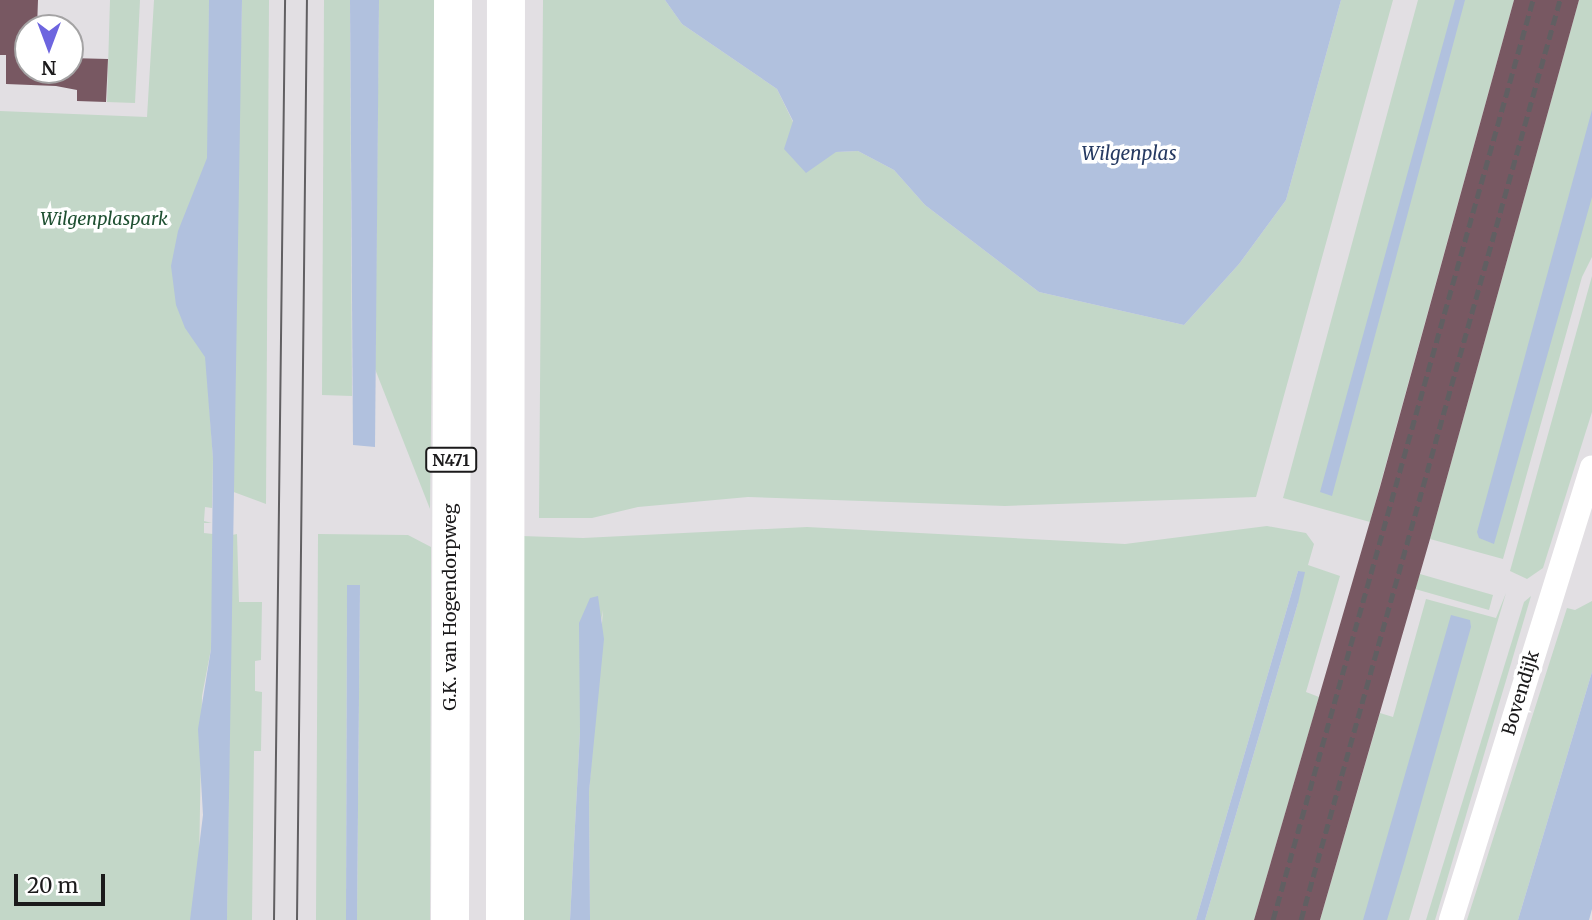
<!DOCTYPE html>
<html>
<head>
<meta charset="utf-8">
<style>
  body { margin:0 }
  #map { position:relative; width:1592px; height:920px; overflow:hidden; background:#e2dfe3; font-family:Merriweather,serif }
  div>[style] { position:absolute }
  .green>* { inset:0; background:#c3d7c8 }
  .water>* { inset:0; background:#b1c1de }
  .building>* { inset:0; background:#785862 }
  .street>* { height:24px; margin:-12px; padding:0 12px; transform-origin:12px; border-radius:12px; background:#fff }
  .primary>* { height:38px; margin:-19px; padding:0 19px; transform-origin:19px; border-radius:19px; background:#fff }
  .tram>* { height:2px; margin:-1px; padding:0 1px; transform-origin:1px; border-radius:1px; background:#615f62 }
  .rail>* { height:5px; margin-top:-2.5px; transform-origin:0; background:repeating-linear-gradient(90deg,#615f62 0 10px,transparent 0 15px) }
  span { translate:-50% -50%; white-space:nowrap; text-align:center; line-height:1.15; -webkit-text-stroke:7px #fff; paint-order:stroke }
  .shield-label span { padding:2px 5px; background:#fff; border:2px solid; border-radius:5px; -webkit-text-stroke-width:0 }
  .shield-label { font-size:16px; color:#1b1a1b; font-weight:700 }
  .park-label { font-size:18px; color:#1f5032; font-style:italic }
  .street-label { font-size:18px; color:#1b1a1b }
  .water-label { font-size:19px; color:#263a62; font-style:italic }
  .north { position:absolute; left:14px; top:14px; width:70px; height:70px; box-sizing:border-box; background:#fff; border:2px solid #a4a3a4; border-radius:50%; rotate:180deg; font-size:19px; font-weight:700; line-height:28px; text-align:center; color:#1b1a1b }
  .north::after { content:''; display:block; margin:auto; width:24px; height:32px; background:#6d65df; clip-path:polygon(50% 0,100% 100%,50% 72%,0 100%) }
  .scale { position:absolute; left:14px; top:874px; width:91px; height:32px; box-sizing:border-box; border:4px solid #1b1a1b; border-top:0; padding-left:9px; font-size:21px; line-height:24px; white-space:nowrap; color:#1b1a1b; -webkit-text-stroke:5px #fff; paint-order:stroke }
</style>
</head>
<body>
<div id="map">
  <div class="green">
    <i style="clip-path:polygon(110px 0,140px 0,135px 103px,107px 102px)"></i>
    <i style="clip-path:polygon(154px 0,209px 0,207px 371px,213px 459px,212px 508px,205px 507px,204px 521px,212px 523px,204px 523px,204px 533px,213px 534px,213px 565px,211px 649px,202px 696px,198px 920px,0 920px,0 111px,147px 117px)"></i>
    <i style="clip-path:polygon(242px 0,269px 0,266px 504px,231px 491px)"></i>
    <i style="clip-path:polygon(324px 0,350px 0,352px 396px,322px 395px)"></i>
    <i style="clip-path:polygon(379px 0,436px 0,430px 509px,375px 369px)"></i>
    <i style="clip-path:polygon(543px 0,665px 0,682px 24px,777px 89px,793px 122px,837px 152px,858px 151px,894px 170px,925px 205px,1039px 292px,1184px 325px,1239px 264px,1286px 200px,1341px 0,1393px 0,1256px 497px,1005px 506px,748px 497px,638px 507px,592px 518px,539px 518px)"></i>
    <i style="clip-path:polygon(1418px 0,1514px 0,1370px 522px,1283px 498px)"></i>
    <i style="clip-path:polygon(1579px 0,1592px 0,1592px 257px,1582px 277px,1503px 559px,1430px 539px)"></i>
    <i style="clip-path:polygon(1592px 276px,1592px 412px,1543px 568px,1527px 579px,1510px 571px)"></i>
    <i style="clip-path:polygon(1267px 526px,1306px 533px,1314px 544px,1308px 565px,1340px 576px,1306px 692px,1319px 697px,1254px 920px,1205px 920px,1298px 603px,1298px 571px,1196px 920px,590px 920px,589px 792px,603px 610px,580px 732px,570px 920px,522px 920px,521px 536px,583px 538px,807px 527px,1125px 544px)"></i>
    <i style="clip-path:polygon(237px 534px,239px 602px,262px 602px,261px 660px,255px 661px,255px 691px,262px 692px,261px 751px,254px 751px,252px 920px,227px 920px,232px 535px)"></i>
    <i style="clip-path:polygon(318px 534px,408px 535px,431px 547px,430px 920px,357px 920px,360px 585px,347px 585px,346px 920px,316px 920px)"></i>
    <i style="clip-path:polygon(1420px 574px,1493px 595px,1489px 610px,1415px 589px)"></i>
    <i style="clip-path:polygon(1506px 593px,1409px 920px,1320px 920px,1380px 713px,1393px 717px,1426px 599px,1496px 618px)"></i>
    <i style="clip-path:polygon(1531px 596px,1435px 920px,1426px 920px,1524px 602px)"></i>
    <i style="clip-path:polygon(1592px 601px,1592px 672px,1518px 920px,1467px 920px,1567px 608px,1575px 610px)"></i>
  </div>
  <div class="water">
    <i style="clip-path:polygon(209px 0,242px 0,227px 920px,190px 920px,203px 815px,198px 729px,211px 649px,213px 459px,205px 357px,185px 328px,176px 305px,171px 266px,178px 231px,207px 158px)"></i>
    <i style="clip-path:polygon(350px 0,379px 0,375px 447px,353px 445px)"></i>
    <i style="clip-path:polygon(665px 0,1341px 0,1286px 200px,1239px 264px,1184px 325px,1039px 292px,925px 205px,894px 170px,858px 151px,836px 152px,806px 173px,784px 149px,793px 121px,777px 89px,682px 24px)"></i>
    <i style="clip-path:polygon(1455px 0,1465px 0,1332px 496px,1320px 492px)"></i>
    <i style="clip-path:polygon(1592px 110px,1592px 197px,1494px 544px,1479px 538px,1477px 532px)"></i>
    <i style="clip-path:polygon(1298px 571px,1305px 572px,1298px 603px,1205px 920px,1196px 920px)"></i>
    <i style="clip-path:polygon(347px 585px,360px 585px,357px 920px,346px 920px)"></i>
    <i style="clip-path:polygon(598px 596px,604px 639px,589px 792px,590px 920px,570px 920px,580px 732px,579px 623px,590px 598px)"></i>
    <i style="clip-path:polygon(1451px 615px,1470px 620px,1471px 627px,1405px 860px,1387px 920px,1363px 920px)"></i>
    <i style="clip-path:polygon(1592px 672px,1592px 909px,1589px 920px,1518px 920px)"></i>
  </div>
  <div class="building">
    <i style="clip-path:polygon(0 0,38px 0,37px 28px,28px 28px,28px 70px,70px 70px,70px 58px,108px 59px,106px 102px,77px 101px,77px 90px,56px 86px,6px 84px,6px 55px,0 55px)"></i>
    <i style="clip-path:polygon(1514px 0,1579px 0,1430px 539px,1320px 920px,1254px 920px,1380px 487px)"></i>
  </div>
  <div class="street">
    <i style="left:1451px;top:920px;width:474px;rotate:-72.7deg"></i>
  </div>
  <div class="primary">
    <i style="left:450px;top:920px;width:920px;rotate:-89.81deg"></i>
    <i style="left:505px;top:920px;width:920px;rotate:-89.94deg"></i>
  </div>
  <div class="tram">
    <i style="left:274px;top:920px;width:920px;rotate:-89.31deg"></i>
    <i style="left:297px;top:920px;width:920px;rotate:-89.38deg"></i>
  </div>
  <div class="rail">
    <i style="left:1273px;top:920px;width:956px;rotate:-74.22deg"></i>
    <i style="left:1301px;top:920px;width:956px;rotate:-74.28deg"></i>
  </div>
  <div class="shield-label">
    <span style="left:451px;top:460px">N471</span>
  </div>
  <div class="park-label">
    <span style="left:104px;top:219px">Wilgenplaspark</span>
  </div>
  <div class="street-label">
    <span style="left:450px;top:607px;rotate:-90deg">G.K. van Hogendorpweg</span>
    <span style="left:1521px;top:693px;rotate:-73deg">Bovendijk</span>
  </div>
  <div class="water-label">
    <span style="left:1129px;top:154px">Wilgenplas</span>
  </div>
  <div class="north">N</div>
  <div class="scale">20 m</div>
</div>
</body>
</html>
